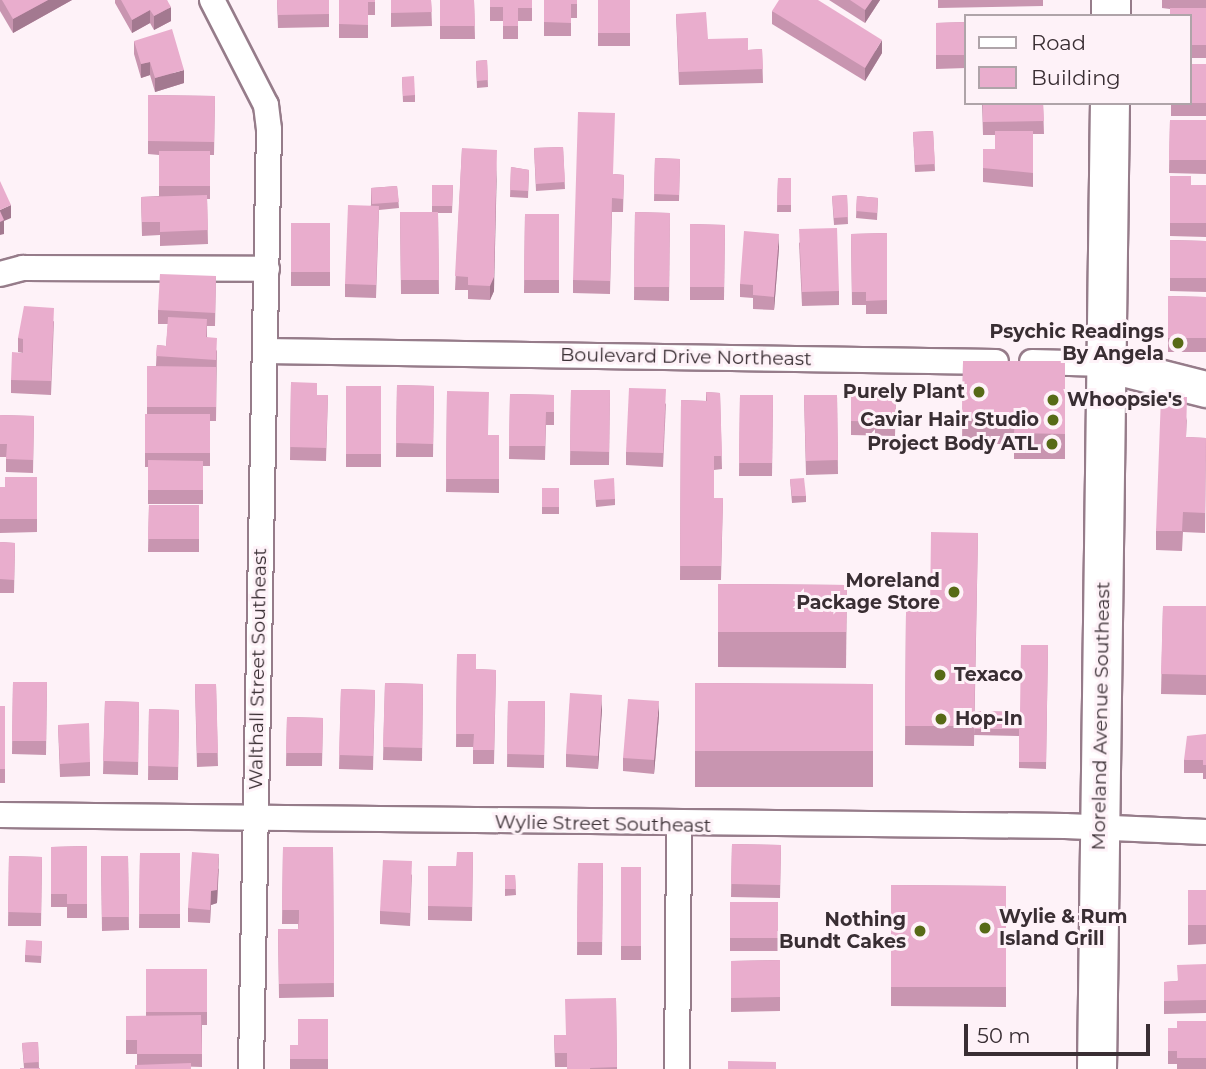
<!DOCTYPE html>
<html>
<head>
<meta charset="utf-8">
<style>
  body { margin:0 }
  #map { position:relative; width:1206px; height:1069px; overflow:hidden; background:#fef2f8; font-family:Montserrat,sans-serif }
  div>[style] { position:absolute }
  .roads { filter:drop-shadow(2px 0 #967c8a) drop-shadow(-2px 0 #967c8a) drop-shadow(0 2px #967c8a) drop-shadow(0 -2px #967c8a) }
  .street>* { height:24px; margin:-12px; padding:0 12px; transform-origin:12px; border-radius:12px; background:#fff }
  .secondary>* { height:35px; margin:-17.5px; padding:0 17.5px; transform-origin:17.5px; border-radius:17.5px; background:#fff }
  .highway>* { height:38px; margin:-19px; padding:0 19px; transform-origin:19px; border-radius:19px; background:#fff }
  .wall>* { inset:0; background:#c895b0 }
  .shaded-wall>* { inset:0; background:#a37990 }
  .building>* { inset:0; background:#e9adcd }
  .dots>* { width:19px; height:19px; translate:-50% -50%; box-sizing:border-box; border:4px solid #fef2f8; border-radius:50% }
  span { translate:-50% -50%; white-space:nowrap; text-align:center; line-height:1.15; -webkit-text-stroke:6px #fef2f8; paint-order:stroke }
  .poi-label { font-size:19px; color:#392e33; font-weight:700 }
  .right { translate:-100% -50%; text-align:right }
  .left { translate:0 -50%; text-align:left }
  .street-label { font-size:19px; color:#392e33 }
  .legend { position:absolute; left:964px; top:14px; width:228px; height:91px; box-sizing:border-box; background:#fef2f8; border:2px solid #afa4a9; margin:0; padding:9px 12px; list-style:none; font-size:21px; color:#392e33 }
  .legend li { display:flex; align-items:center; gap:14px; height:35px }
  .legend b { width:35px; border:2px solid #afa4a9 }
  .scale { position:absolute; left:964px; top:1024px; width:186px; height:32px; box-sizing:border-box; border:4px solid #392e33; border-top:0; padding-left:9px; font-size:21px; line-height:24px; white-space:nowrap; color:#392e33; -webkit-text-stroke:5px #fef2f8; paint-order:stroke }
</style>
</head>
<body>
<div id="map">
  <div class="roads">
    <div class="street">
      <i style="left:212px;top:0;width:118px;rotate:62.8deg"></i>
      <i style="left:266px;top:105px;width:24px;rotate:83deg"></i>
      <i style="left:269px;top:129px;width:940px;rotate:91.1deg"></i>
      <i style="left:0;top:274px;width:24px;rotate:-15deg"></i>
      <i style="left:23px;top:268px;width:244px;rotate:0.2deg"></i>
      <i style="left:265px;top:351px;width:731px;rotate:0.86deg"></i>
      <i style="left:1032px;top:362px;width:75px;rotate:1.5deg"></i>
      <i style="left:0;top:815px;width:1065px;rotate:0.59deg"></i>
      <i style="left:1065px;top:826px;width:141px;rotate:2.4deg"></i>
      <i style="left:677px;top:1069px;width:244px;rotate:-89.5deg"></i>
    </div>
    <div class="secondary">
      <i style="left:1107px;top:364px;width:102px;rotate:14.2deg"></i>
    </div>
    <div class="highway">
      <i style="left:1111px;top:16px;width:16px;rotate:-90deg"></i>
      <i style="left:1097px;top:1069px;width:966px;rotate:-89.23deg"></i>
    </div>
  </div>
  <div class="wall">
    <i style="clip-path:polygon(0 0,72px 0,13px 33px,0 11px)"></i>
    <i style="clip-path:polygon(115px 0,167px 0,171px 21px,154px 30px,150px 23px,132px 33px,115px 3px)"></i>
    <i style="clip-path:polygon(277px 0,329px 0,329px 27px,278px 28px)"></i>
    <i style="clip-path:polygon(339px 0,375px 0,375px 15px,368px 15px,368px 38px,339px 38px)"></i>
    <i style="clip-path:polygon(391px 0,431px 0,432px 26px,391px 27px)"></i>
    <i style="clip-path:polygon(440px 0,474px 0,475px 39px,440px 39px)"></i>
    <i style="clip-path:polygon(490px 0,532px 0,532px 21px,518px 21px,518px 39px,503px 39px,503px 21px,490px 21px)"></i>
    <i style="clip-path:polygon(544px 0,577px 0,577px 18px,571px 18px,571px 36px,544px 36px)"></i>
    <i style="clip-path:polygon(598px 0,630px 0,630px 46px,598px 46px)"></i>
    <i style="clip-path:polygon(829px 0,880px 0,865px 23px)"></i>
    <i style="clip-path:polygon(938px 0,1043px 0,1043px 6px,938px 8px)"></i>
    <i style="clip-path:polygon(1162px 0,1206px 0,1206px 58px,1191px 58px,1191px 64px,1206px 64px,1206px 116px,1171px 116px,1171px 103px,1190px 103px,1190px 16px,1170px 9px,1162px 8px)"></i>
    <i style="clip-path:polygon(772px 11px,882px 53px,865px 81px,772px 24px)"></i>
    <i style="clip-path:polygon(676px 14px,708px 39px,748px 50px,762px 49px,763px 83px,679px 85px)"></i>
    <i style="clip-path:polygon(966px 22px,966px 68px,936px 69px,936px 23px)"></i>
    <i style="clip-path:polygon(134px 41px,184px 83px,155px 92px,150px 75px,141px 78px,134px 54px)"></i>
    <i style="clip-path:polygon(487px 60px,488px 87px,477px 88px,476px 61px)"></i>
    <i style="clip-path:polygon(402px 77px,415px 95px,415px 102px,403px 102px)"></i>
    <i style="clip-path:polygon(148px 95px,215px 96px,214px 155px,210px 155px,210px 199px,207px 199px,208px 244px,160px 246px,160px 235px,142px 236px,141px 197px,159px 196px,159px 155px,148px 154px)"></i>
    <i style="clip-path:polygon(982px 103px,1043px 103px,1044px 134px,1033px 134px,1033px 187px,983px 182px,983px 149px,995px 149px,995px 135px,983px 135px)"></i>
    <i style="clip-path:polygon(1170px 120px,1206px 120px,1206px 174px,1169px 173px)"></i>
    <i style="clip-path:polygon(933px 131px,935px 171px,915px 172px,913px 132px)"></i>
    <i style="clip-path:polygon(563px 147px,565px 189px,536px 191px,534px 148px)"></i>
    <i style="clip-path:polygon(462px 148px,494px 291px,490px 300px,468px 299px,468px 290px,455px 290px)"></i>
    <i style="clip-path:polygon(655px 158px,680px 159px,679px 201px,654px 201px)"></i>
    <i style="clip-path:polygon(511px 167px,529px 170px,528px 198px,510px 197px)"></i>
    <i style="clip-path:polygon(614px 174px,624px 175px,623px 212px,612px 212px,610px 294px,573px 293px,573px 280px)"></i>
    <i style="clip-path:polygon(1170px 176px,1191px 185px,1206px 185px,1206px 237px,1170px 236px)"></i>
    <i style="clip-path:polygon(778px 178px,791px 178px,791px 212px,777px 212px)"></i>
    <i style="clip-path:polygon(432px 185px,453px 185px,452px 213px,438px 213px,439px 294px,401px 294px,400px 212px,432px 212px)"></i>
    <i style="clip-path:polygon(397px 186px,399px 208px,379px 210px,376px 298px,345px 297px,345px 284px,371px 205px,371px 188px)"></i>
    <i style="clip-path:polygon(847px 195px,848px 224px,834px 225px,832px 196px)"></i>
    <i style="clip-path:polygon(857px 196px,878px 198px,877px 220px,856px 218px)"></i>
    <i style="clip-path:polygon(635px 212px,670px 213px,669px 301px,634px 300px)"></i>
    <i style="clip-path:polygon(525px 214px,559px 214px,559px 293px,524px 293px)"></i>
    <i style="clip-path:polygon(291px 223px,330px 223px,330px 286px,291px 286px)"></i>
    <i style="clip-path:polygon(690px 224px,725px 225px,724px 300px,690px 300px)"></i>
    <i style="clip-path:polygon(887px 233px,887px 314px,866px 314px,866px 305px,852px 305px,851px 234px)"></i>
    <i style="clip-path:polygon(1170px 240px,1206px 241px,1206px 292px,1170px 291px)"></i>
    <i style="clip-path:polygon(799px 242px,839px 291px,839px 305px,802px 306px)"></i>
    <i style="clip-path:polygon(779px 248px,774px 310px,753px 309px,753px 298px,740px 297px,740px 284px)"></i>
    <i style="clip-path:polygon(216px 276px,215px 326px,207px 326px,207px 337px,217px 351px,216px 421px,210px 421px,210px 466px,203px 466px,203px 504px,148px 504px,148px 467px,145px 467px,145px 428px,147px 414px,147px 366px,156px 366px,157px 345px,166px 346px,168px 324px,158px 324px,158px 310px)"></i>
    <i style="clip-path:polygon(1168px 296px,1206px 297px,1206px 352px,1168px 352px)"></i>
    <i style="clip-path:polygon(54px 321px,51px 395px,11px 393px,11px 380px,23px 353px,18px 352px,18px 338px)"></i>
    <i style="clip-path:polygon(963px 361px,1065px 361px,1065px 459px,1014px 459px,1014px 444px,962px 444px)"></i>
    <i style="clip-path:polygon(291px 382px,317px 395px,328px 395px,326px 461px,290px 460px)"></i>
    <i style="clip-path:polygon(397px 385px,434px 386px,433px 457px,396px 457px)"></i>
    <i style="clip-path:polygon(346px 386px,381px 386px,381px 467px,346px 467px)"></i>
    <i style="clip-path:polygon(571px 390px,610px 390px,609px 465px,570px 465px)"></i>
    <i style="clip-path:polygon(447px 391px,488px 435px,499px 435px,499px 493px,446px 492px)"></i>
    <i style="clip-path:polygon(706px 392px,720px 393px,722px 469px,714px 470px,714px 498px,723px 498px,721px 580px,680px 580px,681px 400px,706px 401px)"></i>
    <i style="clip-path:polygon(510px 394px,554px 395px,554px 425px,546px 425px,545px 460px,509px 459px)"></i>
    <i style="clip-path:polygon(851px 394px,896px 395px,895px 436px,851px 435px)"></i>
    <i style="clip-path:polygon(740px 395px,773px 395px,772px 476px,739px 476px)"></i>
    <i style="clip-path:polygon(804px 395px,837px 395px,838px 474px,806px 475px)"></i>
    <i style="clip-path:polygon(666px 403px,663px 467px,626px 465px,626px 452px)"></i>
    <i style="clip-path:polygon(0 415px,34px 416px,33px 473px,6px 472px,6px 457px,0 457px)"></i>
    <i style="clip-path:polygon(1187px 417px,1186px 437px,1206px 438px,1205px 533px,1183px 532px,1182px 551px,1156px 550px,1156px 531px)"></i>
    <i style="clip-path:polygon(37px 477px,37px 532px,0 533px,0 487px,5px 487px)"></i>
    <i style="clip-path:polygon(790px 479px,806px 496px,806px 502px,792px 503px)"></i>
    <i style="clip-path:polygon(594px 480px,615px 499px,615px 505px,596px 507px)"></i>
    <i style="clip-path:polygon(542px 488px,559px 488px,559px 514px,542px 514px)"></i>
    <i style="clip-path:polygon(149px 505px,199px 505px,199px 552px,148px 552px)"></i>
    <i style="clip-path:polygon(978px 533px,974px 746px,905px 745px,906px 611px,930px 612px)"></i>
    <i style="clip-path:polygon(0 542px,15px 543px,14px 593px,0 593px)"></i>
    <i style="clip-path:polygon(718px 584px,847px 585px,846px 668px,718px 667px)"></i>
    <i style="clip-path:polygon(1163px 606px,1206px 606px,1206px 695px,1161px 694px)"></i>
    <i style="clip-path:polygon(1048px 645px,1046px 769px,1019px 768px,1019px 736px,974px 735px,975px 711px,1020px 712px)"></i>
    <i style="clip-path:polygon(457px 654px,476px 669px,496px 670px,494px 764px,473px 764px,473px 747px,456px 747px)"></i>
    <i style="clip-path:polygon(13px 682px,47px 682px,46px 755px,12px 754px)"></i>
    <i style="clip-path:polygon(385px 683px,423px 684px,422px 761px,383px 760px)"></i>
    <i style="clip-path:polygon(695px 683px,873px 684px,873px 787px,695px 787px)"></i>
    <i style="clip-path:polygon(195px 684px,216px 684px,218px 766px,197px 767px)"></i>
    <i style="clip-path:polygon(341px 689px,375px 690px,373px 770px,339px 769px)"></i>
    <i style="clip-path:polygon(105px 701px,139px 702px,138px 775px,103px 774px)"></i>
    <i style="clip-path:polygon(508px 701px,545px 701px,544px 768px,507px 767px)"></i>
    <i style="clip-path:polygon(0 706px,5px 706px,5px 783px,0 783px)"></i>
    <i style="clip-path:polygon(149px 709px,179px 710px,178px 780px,148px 780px)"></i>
    <i style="clip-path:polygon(602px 709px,598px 769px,566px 767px,566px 754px)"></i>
    <i style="clip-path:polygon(659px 715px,654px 774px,623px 771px,623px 758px)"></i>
    <i style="clip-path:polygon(287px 717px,323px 718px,322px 766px,286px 766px)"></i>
    <i style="clip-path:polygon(58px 725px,90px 762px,90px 776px,60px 777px)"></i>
    <i style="clip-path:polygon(1206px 734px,1206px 779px,1203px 779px,1203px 773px,1184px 773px,1184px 760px)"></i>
    <i style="clip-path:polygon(732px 844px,781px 845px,780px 898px,731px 897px)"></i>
    <i style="clip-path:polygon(87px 846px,87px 918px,67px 918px,67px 907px,51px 907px,51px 847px)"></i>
    <i style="clip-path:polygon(283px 847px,333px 847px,334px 997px,279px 998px,278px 929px,298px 929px,298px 924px,282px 924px)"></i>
    <i style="clip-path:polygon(473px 852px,472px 921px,428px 920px,428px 866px,456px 866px)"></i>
    <i style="clip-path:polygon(140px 853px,180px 853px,180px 928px,139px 928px)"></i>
    <i style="clip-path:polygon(9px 856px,42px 857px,41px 926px,8px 926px)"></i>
    <i style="clip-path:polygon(101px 856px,128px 856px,129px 930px,102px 931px)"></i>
    <i style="clip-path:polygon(578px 863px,603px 863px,602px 955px,577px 955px)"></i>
    <i style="clip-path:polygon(621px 867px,641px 867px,641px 960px,621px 960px)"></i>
    <i style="clip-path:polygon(219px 868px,217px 903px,211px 905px,210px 923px,188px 922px,188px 908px)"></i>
    <i style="clip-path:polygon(412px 874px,410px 926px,380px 924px,380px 911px)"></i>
    <i style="clip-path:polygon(505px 875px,515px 875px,516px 895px,505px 896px)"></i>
    <i style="clip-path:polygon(891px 885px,1006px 886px,1006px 1007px,891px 1006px)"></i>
    <i style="clip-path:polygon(1188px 890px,1206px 890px,1206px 944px,1188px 945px)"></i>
    <i style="clip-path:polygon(730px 902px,778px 902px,778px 951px,730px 951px)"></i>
    <i style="clip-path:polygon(42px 941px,41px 963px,25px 962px,25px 955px)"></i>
    <i style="clip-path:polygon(780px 960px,780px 1011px,731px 1012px,731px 961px)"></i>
    <i style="clip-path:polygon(1206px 964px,1206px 1013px,1164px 1014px,1164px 982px,1177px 981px)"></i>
    <i style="clip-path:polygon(146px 969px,207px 969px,207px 1025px,202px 1025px,202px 1067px,137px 1065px,137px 1054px,126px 1054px,126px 1016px,146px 1016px)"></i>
    <i style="clip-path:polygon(616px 998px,617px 1069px,567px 1069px,567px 1067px,555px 1067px,554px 1035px,566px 1035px)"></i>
    <i style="clip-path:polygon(328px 1019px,328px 1069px,290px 1069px,290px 1045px,298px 1045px)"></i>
    <i style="clip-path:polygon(1206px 1021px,1206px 1069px,1177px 1069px,1177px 1064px,1168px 1064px,1168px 1028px,1177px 1028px)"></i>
    <i style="clip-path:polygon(38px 1042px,39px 1068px,24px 1068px,22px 1043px)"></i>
  </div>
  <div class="shaded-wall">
    <i style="clip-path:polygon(48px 0,72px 0,13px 33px,13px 19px)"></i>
    <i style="clip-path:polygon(872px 0,880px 0,865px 23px,865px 10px)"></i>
    <i style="clip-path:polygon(171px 7px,171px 21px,154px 30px,154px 16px)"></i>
    <i style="clip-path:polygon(150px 10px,150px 23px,132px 33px,132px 20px)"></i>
    <i style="clip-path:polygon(882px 40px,882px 53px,865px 81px,865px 68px)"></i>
    <i style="clip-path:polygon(150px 62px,150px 75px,141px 78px,141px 64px)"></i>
    <i style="clip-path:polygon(184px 70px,184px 83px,155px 92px,155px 78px)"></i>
    <i style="clip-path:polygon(497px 163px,494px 291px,490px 300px,490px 286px)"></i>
    <i style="clip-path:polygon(11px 205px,11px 218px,4px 221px,4px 234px,0 235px,0 210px)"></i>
    <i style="clip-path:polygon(779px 234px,779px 248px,774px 310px,774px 297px)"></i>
    <i style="clip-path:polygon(602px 695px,602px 709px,598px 769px,598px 756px)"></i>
    <i style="clip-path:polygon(659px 701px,659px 715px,654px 774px,654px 760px)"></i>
    <i style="clip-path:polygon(219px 854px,217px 903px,211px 905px,210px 923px,211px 891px)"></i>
  </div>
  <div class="building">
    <i style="clip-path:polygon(2px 0,48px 0,13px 19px)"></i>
    <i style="clip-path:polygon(121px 0,167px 0,171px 7px,154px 16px,150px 10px,132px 20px)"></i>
    <i style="clip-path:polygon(277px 0,329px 0,329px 14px,278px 15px)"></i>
    <i style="clip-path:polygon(339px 0,375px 0,375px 2px,368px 2px,368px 25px,339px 24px)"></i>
    <i style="clip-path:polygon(391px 0,431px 0,432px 12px,391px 13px)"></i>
    <i style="clip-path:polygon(440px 0,474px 0,475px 26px,440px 26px)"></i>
    <i style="clip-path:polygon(490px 0,532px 0,532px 8px,518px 8px,518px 26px,503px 26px,503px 7px,490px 7px)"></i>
    <i style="clip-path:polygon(544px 0,577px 0,577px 4px,571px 4px,571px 23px,544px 22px)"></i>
    <i style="clip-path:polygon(598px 0,630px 0,630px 33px,598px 33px)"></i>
    <i style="clip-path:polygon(779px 0,818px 0,882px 40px,865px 68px,772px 11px)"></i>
    <i style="clip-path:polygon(850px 0,872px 0,865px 10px)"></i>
    <i style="clip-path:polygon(1170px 8px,1206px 8px,1206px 45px,1191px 45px,1191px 51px,1190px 51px,1190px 16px,1170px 16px)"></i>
    <i style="clip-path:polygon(706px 12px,708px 39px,748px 38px,748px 50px,762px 49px,763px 69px,679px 72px,676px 14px)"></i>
    <i style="clip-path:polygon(966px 22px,966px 55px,936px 55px,936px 23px)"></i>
    <i style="clip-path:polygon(172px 29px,184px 70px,155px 78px,150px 62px,141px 64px,134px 41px)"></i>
    <i style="clip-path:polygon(487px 60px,488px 80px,477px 81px,476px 61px)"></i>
    <i style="clip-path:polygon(1190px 64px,1206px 64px,1206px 103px,1190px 103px)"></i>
    <i style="clip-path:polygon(414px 76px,415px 95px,403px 96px,402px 77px)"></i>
    <i style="clip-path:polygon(148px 95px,215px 96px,214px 142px,148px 141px)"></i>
    <i style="clip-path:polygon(983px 103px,1043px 103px,1044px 121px,983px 122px)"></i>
    <i style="clip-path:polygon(578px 112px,615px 113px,613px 174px,624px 175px,623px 199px,612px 198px,610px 281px,573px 280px)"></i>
    <i style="clip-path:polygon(1170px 120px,1206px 120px,1206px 160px,1169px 160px)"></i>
    <i style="clip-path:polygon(933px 131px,935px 164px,915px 165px,913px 132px)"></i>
    <i style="clip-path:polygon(995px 131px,1033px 131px,1033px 173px,983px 168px,983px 149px,995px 149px)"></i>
    <i style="clip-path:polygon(563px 147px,565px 182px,536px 184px,534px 148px)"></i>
    <i style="clip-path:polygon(462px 148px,497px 150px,494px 277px,490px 286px,468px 285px,468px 277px,455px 276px)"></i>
    <i style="clip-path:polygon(159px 151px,210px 151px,210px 186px,159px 186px)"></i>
    <i style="clip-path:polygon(655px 158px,680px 159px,679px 195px,654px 194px)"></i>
    <i style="clip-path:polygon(511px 167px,529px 170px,528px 191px,510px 190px)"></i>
    <i style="clip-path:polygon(1170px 176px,1191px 176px,1191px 185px,1206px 185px,1206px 223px,1170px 223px)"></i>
    <i style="clip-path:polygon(778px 178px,791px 178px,791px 205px,777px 205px)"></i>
    <i style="clip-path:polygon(0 181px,11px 205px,0 210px)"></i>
    <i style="clip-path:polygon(432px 185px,453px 185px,452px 206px,432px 206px)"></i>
    <i style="clip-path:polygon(397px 186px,399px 202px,372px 204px,371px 188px)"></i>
    <i style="clip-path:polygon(207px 195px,208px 230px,160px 232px,160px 222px,142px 222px,141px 197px)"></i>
    <i style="clip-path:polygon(847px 195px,848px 217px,834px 218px,832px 196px)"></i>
    <i style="clip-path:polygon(857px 196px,878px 198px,877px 213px,856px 211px)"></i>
    <i style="clip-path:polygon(348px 205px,379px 206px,376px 285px,345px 284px)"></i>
    <i style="clip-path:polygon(0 211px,4px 220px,0 222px)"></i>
    <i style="clip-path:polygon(400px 212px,438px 212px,439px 280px,401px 280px)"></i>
    <i style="clip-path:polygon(635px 212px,670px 213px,669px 287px,634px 287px)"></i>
    <i style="clip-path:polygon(525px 214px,559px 214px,559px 280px,524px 280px)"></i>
    <i style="clip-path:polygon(291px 223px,330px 223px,330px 272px,291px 272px)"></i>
    <i style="clip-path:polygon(690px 224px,725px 225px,724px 287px,690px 287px)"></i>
    <i style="clip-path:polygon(837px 228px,839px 291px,802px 292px,799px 229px)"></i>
    <i style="clip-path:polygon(744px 231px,779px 234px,774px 297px,753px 295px,753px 285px,740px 284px)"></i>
    <i style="clip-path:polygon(887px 233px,887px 300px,866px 301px,866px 292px,852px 292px,851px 234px)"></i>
    <i style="clip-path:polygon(1170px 240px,1206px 241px,1206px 278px,1170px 278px)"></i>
    <i style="clip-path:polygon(160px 274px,216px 276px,215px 313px,158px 310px)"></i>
    <i style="clip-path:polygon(1168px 296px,1206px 297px,1206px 338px,1168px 338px)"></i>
    <i style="clip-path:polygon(24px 306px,54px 308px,51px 381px,11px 380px,12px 352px,23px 353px,23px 339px,18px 338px)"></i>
    <i style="clip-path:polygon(168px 317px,207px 319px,206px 337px,217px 338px,216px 360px,156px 356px,157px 345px,166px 346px)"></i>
    <i style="clip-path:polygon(963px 361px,1065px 361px,1065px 434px,1014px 433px,1015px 418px,962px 418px)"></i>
    <i style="clip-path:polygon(147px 366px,216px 367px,216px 407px,147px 407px)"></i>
    <i style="clip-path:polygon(291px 382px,317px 383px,317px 395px,328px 395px,326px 448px,290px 447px)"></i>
    <i style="clip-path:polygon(397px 385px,434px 386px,433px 444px,396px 443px)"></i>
    <i style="clip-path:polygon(346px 386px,381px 386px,381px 454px,346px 454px)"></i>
    <i style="clip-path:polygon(629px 388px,666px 389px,663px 453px,626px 452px)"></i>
    <i style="clip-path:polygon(571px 390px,610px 390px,609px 452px,570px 451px)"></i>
    <i style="clip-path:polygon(447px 391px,489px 392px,488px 435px,499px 435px,499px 479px,446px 479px)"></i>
    <i style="clip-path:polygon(706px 392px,720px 393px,722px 456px,714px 456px,714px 498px,723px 498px,721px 566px,680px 566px,681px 400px,707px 401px)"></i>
    <i style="clip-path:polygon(510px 394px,554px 395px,554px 412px,546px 412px,545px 446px,509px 446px)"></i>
    <i style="clip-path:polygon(851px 394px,896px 395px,895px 422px,851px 421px)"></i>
    <i style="clip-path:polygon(740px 395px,773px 395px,772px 463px,739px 463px)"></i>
    <i style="clip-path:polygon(804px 395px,837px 395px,838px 460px,806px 461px)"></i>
    <i style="clip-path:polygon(1161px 396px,1187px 397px,1186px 437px,1206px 438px,1205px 513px,1183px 512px,1182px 531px,1156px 531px)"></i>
    <i style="clip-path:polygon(145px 414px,210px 414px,210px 453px,145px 453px)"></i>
    <i style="clip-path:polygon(0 415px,34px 416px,33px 460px,6px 459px,7px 444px,0 444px)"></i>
    <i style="clip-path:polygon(148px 460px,203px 461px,203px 490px,148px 490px)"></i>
    <i style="clip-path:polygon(5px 477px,37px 477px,37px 519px,0 519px,0 487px,5px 487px)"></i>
    <i style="clip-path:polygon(614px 478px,615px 499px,596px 500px,594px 480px)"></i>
    <i style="clip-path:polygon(804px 478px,806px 496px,792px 496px,790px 479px)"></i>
    <i style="clip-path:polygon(542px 488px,559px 488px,559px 507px,542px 507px)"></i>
    <i style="clip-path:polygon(149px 505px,199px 505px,199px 539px,148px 539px)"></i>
    <i style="clip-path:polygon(931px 532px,978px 533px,974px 726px,905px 726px,906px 611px,930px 612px)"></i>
    <i style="clip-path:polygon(0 542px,15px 543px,14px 580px,0 579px)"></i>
    <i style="clip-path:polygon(718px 584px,847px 585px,846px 632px,718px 632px)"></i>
    <i style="clip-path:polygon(1163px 606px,1206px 606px,1206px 675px,1161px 674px)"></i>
    <i style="clip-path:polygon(1021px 645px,1048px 645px,1046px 762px,1019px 762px,1019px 729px,974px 729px,975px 711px,1020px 712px)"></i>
    <i style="clip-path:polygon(457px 654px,476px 654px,476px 669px,496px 670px,494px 750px,473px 750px,474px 734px,456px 734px)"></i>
    <i style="clip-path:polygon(13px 682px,47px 682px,46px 741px,12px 741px)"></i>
    <i style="clip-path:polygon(385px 683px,423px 684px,422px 748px,383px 747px)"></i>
    <i style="clip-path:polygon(695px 683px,873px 684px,873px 751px,695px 751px)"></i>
    <i style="clip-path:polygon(195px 684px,216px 684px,218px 753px,197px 753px)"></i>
    <i style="clip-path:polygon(341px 689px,375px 690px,373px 756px,339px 755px)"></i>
    <i style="clip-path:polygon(570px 693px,602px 695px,598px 756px,566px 754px)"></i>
    <i style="clip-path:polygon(628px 699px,659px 701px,654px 760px,623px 758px)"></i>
    <i style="clip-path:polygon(105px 701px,139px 702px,138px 762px,103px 761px)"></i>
    <i style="clip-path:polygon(508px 701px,545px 701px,544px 755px,507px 754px)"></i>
    <i style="clip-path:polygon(0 706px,5px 706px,5px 769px,0 769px)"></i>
    <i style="clip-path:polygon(149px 709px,179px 710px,178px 767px,148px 766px)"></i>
    <i style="clip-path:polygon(287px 717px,323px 718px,322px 753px,286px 753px)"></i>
    <i style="clip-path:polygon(89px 723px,90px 762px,60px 764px,58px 725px)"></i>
    <i style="clip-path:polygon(1206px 734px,1206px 765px,1203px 765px,1203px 760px,1184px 760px,1187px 736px)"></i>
    <i style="clip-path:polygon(732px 844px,781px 845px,780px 885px,731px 884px)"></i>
    <i style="clip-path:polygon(87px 846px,87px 904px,67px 904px,67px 894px,51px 894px,51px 847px)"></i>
    <i style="clip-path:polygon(283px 847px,333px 847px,334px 983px,279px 984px,278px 929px,298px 929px,299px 919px,299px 910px,282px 910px)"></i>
    <i style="clip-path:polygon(192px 852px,219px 854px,217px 890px,211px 891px,210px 910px,188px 908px)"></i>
    <i style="clip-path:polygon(457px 852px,473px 852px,472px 907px,428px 906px,428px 866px,456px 866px)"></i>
    <i style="clip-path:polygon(140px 853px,180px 853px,180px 914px,139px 914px)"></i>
    <i style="clip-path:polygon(9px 856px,42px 857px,41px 913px,8px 912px)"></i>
    <i style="clip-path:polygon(101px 856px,128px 856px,129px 917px,102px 917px)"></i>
    <i style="clip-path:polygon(383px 860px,412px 861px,410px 913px,380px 911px)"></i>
    <i style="clip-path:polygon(578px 863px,603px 863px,602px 942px,577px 942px)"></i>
    <i style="clip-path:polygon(621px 867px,641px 867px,641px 946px,621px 946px)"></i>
    <i style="clip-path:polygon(505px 875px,515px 875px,516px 889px,505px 889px)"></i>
    <i style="clip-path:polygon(891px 885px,1006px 886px,1006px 987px,891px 987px)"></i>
    <i style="clip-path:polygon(1188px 890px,1206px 890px,1206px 925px,1188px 925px)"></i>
    <i style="clip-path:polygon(730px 902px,778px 902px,778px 938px,730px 938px)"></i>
    <i style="clip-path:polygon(26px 940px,42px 941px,41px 956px,25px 955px)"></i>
    <i style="clip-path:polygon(780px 960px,780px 997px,731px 998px,731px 961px)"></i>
    <i style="clip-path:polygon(1206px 964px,1206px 1000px,1164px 1001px,1164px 982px,1178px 981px,1177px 965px)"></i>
    <i style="clip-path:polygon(146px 969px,207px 969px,207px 1012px,146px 1012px)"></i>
    <i style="clip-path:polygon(616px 998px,617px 1067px,590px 1068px,590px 1069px,567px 1069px,567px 1053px,555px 1053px,554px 1035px,566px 1035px,565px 999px)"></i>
    <i style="clip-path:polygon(201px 1015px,202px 1054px,137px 1054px,137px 1040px,126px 1040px,126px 1016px)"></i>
    <i style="clip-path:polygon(298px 1019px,328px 1019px,328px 1059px,290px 1059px,290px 1045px,298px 1045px)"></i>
    <i style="clip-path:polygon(1177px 1021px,1206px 1021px,1206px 1058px,1177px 1058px,1177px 1051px,1168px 1051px,1168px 1028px,1177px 1028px)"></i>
    <i style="clip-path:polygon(38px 1042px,39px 1062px,24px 1063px,22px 1043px)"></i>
    <i style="clip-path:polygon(728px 1061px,776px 1062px,776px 1069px,728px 1069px)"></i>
    <i style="clip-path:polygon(191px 1063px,191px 1069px,135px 1069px,135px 1065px)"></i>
    <i style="clip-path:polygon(20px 1068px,40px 1068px,40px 1069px,20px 1069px)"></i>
  </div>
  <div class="dots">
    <i style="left:1178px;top:343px;background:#576a16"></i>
    <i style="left:979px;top:392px;background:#576a16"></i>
    <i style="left:1053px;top:400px;background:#576a16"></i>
    <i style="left:1053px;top:420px;background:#576a16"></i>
    <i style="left:1052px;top:444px;background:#576a16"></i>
    <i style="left:954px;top:592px;background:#576a16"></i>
    <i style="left:940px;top:675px;background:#576a16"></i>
    <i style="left:941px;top:719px;background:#576a16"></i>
    <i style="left:985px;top:928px;background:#576a16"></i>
    <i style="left:920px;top:931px;background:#576a16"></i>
  </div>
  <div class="poi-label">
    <span class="right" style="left:1164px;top:343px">Psychic Readings<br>By Angela</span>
    <span class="right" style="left:965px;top:392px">Purely Plant</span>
    <span class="left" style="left:1067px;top:400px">Whoopsie's</span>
    <span class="right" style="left:1039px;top:420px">Caviar Hair Studio</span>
    <span class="right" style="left:1038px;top:444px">Project Body ATL</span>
    <span class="right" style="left:940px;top:592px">Moreland<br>Package Store</span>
    <span class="left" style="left:954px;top:675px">Texaco</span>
    <span class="left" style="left:955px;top:719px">Hop-In</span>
    <span class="left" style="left:999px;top:928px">Wylie &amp; Rum<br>Island Grill</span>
    <span class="right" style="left:906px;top:931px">Nothing<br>Bundt Cakes</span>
  </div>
  <div class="street-label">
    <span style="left:686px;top:357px;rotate:1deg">Boulevard Drive Northeast</span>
    <span style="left:258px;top:669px;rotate:-89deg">Walthall Street Southeast</span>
    <span style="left:1101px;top:716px;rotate:-89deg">Moreland Avenue Southeast</span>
    <span style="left:603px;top:824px;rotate:1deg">Wylie Street Southeast</span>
  </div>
  <ul class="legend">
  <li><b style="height:9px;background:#fff"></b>Road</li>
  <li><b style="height:19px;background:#e9adcd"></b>Building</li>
  </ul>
  <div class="scale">50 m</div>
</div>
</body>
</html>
